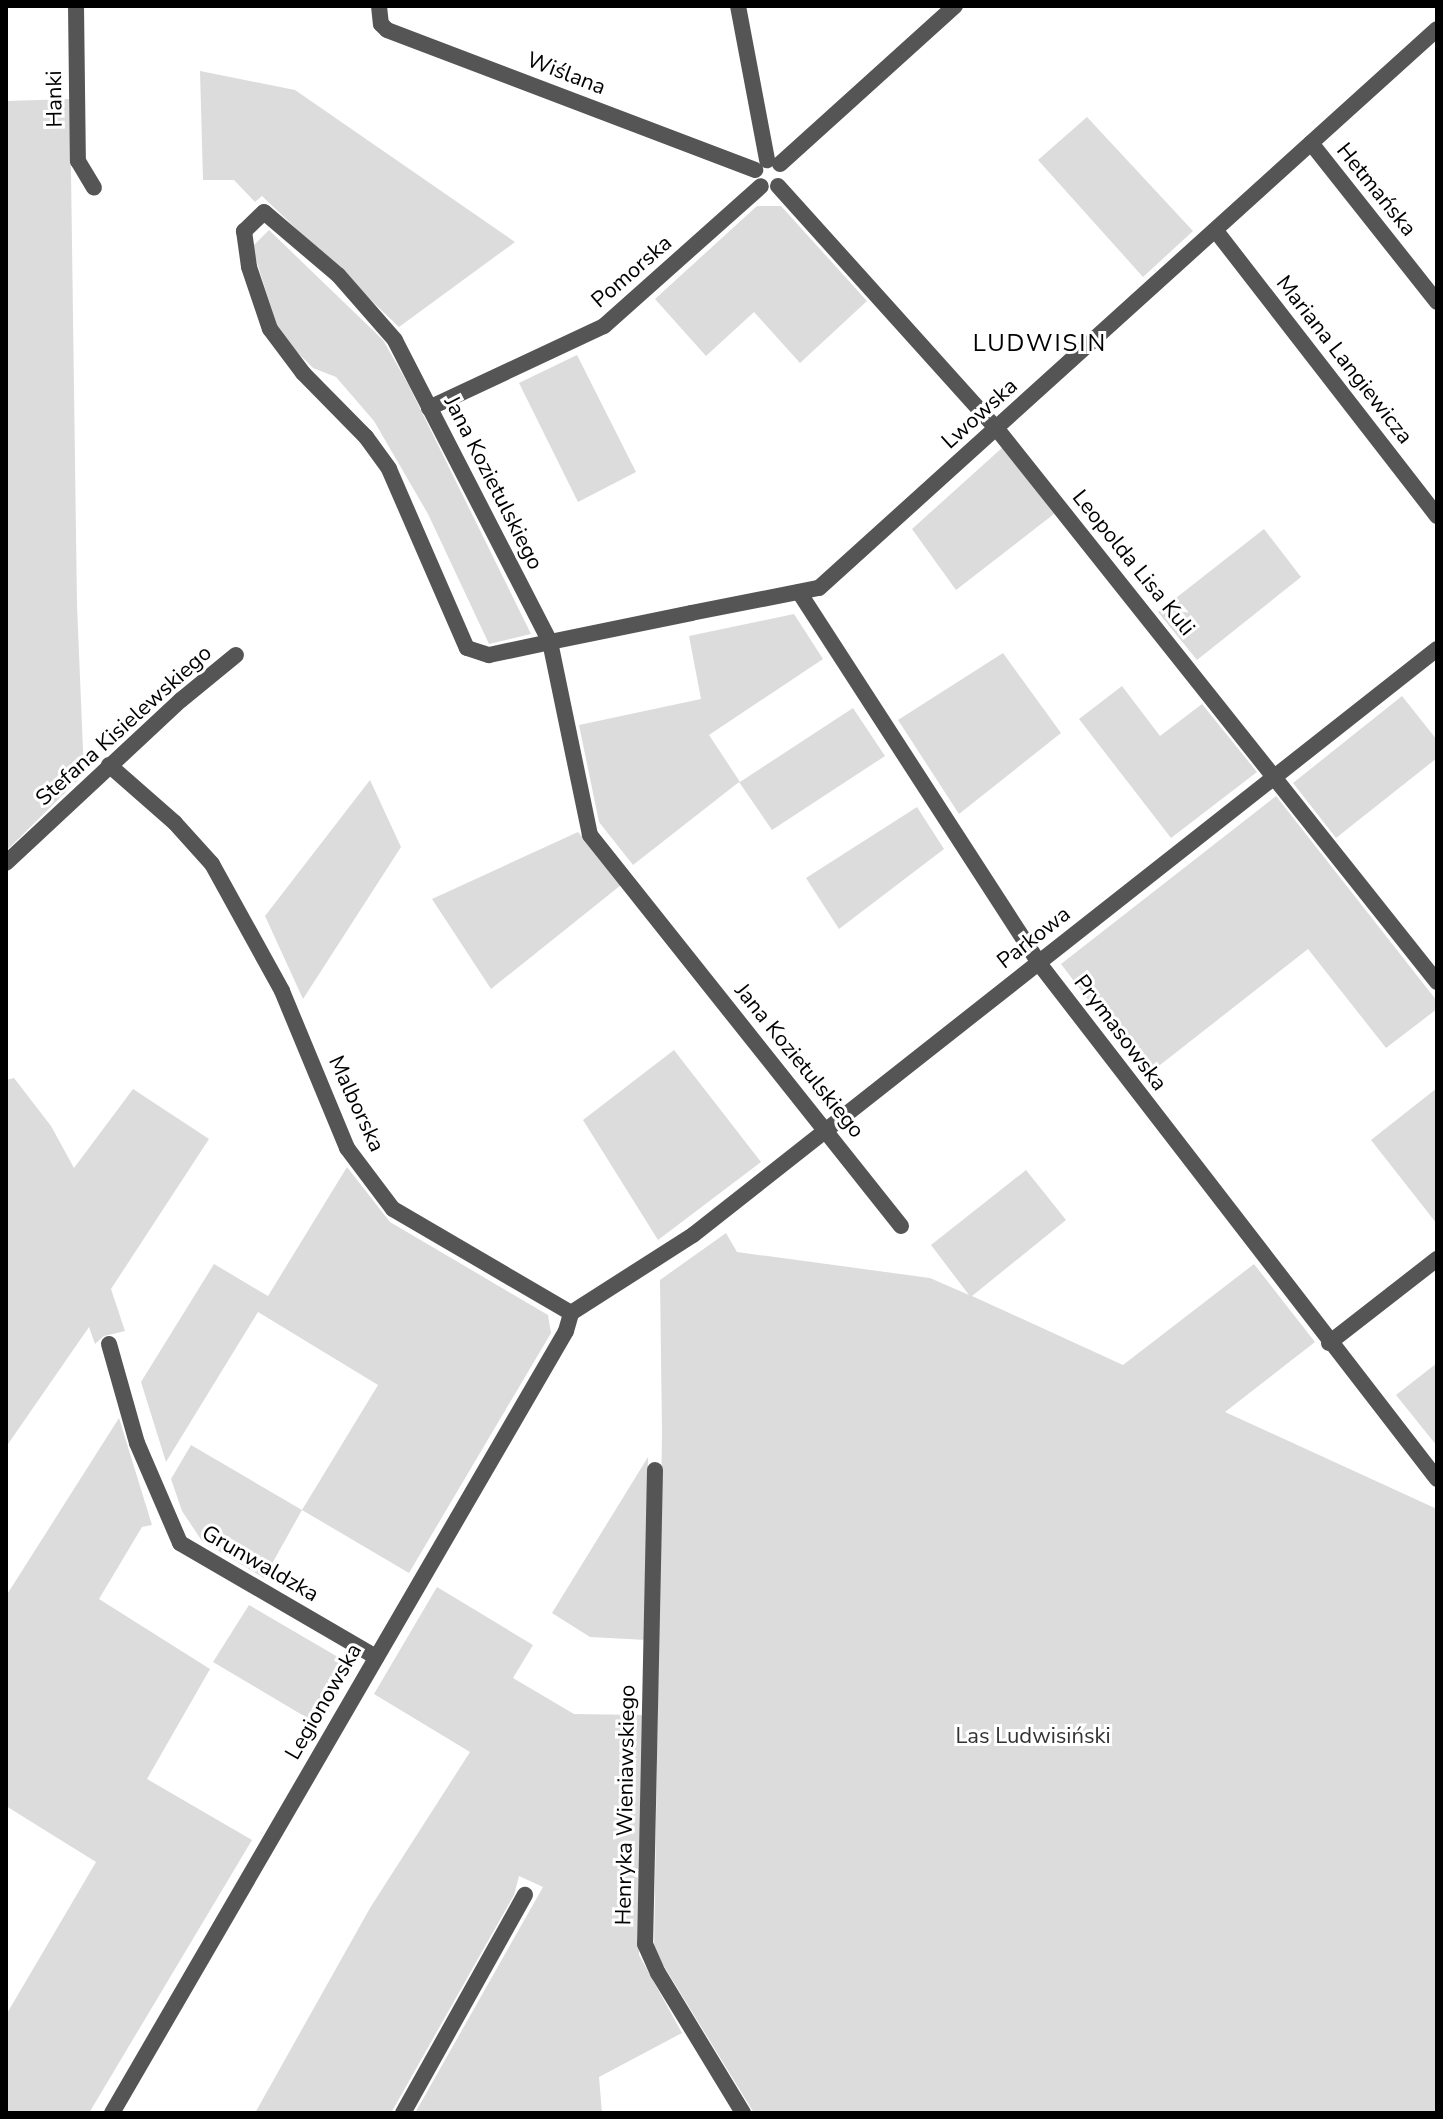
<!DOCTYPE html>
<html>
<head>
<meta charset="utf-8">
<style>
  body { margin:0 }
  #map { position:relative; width:1443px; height:2119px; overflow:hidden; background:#fff; font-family:"Nunito Sans",sans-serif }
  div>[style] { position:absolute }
  .green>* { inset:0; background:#dcdcdc }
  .minor>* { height:16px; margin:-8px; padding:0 8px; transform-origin:8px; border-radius:8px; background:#555 }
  span { translate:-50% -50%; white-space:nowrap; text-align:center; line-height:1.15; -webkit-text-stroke:6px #fff; paint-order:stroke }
  .street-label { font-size:22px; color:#000 }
  .park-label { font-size:22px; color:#333 }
  .neighbourhood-label { font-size:24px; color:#000; letter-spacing:2px }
  .frame { position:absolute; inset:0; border:8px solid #000; pointer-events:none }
</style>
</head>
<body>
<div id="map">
  <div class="green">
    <i style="clip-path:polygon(200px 71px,295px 90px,515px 242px,399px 327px,262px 196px,255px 202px,234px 180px,203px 180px)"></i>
    <i style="clip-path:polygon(70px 99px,77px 605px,84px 774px,6px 851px,6px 101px)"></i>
    <i style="clip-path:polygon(1087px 117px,1193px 231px,1143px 277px,1038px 160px)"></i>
    <i style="clip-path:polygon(757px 206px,781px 206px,867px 301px,800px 363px,754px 312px,706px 356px,655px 299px)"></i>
    <i style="clip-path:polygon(269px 230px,383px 340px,408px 384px,531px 634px,489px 644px,428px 514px,374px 421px,336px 377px,313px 368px,280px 335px,252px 247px)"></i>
    <i style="clip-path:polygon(577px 355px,636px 472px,578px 502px,519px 383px)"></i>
    <i style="clip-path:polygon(1003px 447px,1054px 514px,956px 590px,912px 529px)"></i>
    <i style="clip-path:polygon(1264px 529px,1301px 577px,1197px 660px,1158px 612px)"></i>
    <i style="clip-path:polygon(794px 614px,823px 659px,709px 735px,740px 782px,853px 708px,885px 756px,772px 830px,739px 782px,633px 865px,599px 822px,579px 725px,701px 699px,689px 636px)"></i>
    <i style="clip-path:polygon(1003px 653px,1061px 733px,959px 814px,898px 720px)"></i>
    <i style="clip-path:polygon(1122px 686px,1160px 736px,1202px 704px,1257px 772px,1171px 838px,1079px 719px)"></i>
    <i style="clip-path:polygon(1402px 696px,1437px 740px,1437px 758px,1336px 838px,1293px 783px)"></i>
    <i style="clip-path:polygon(370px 780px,401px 847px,303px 999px,265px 916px)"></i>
    <i style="clip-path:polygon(1276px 796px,1437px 1001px,1437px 1009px,1386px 1048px,1308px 949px,1146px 1076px,1061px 964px)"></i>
    <i style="clip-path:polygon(917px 807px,944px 849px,839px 929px,806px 878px)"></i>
    <i style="clip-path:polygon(578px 832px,621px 885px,491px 989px,432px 899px)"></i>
    <i style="clip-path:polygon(674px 1050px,761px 1162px,658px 1240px,583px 1120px)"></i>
    <i style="clip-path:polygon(14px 1078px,51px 1126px,74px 1168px,133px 1089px,209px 1139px,111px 1289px,125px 1331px,104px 1336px,95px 1344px,89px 1327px,6px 1447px,6px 1080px)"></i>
    <i style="clip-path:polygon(1437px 1088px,1437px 1224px,1371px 1140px)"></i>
    <i style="clip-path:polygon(347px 1167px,390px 1222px,548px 1315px,551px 1333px,409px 1573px,302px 1510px,264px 1578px,202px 1541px,182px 1511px,171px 1479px,191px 1445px,302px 1510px,378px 1385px,258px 1312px,166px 1462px,141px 1382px,214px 1264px,268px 1296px)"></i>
    <i style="clip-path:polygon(1026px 1170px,1066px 1220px,972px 1296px,1123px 1365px,1254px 1264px,1315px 1342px,1225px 1412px,1437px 1509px,1437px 2113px,754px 2113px,654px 1950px,662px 1433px,660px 1280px,726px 1233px,737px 1252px,930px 1278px,969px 1295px,931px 1245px)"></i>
    <i style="clip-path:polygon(1437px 1363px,1437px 1446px,1396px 1395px)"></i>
    <i style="clip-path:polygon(119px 1418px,152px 1525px,142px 1527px,99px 1599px,210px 1669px,147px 1779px,252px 1840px,89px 2113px,6px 2113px,6px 2015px,96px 1862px,6px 1806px,6px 1596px)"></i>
    <i style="clip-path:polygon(648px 1457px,646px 1640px,590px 1637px,552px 1613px)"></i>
    <i style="clip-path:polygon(437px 1587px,533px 1645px,513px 1678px,574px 1714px,643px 1715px,639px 1955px,682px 2033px,599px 2077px,602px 2113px,415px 2113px,543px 1887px,519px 1876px,514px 1895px,391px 2113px,255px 2113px,370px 1908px,470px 1752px,374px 1694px)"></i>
    <i style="clip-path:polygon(249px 1605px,343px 1660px,347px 1678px,319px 1725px,213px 1662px)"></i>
  </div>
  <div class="minor">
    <i style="left:76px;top:6px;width:155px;rotate:89.3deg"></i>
    <i style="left:78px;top:161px;width:31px;rotate:59deg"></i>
    <i style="left:379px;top:6px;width:18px;rotate:84deg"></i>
    <i style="left:381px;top:24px;width:8px;rotate:45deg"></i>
    <i style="left:387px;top:30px;width:394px;rotate:20.8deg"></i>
    <i style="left:738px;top:6px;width:157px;rotate:79.3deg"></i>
    <i style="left:1311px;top:143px;width:203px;rotate:51.6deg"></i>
    <i style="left:780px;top:164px;width:236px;rotate:-42.1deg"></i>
    <i style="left:778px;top:186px;width:327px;rotate:48deg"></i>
    <i style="left:997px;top:429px;width:707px;rotate:51.49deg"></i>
    <i style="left:1216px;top:231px;width:361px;rotate:52.2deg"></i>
    <i style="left:429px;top:408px;width:193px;rotate:-25.1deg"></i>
    <i style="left:604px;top:326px;width:210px;rotate:-41.7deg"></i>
    <i style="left:799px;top:592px;width:440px;rotate:57.1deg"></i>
    <i style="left:1038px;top:962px;width:653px;rotate:52.34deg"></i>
    <i style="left:109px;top:765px;width:88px;rotate:41.3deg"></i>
    <i style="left:175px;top:823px;width:55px;rotate:47.9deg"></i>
    <i style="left:212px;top:864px;width:145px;rotate:61.1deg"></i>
    <i style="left:282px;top:991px;width:170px;rotate:67.5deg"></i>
    <i style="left:347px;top:1148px;width:76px;rotate:53deg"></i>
    <i style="left:393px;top:1209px;width:206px;rotate:30.3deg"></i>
    <i style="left:6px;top:863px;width:239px;rotate:-43deg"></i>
    <i style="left:181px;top:700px;width:71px;rotate:-39.3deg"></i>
    <i style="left:901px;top:1226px;width:500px;rotate:-128.5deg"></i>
    <i style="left:590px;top:835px;width:197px;rotate:-101.7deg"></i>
    <i style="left:550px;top:642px;width:339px;rotate:-117.2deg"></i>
    <i style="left:395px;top:340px;width:86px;rotate:-131.2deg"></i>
    <i style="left:338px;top:275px;width:97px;rotate:-139.6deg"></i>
    <i style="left:264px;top:212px;width:28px;rotate:136deg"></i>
    <i style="left:244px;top:231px;width:36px;rotate:82deg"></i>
    <i style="left:249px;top:267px;width:65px;rotate:71.3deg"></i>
    <i style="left:270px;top:329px;width:55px;rotate:53.1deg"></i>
    <i style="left:303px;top:373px;width:90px;rotate:45.5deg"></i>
    <i style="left:366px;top:437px;width:39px;rotate:54deg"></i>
    <i style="left:389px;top:469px;width:195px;rotate:66.5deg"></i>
    <i style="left:467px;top:648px;width:23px;rotate:18deg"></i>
    <i style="left:489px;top:655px;width:62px;rotate:-12deg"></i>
    <i style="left:550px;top:642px;width:144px;rotate:-11.6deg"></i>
    <i style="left:691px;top:613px;width:130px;rotate:-11.1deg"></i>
    <i style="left:819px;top:588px;width:833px;rotate:-42.13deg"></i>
    <i style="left:571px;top:1313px;width:145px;rotate:-32.6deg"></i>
    <i style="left:693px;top:1235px;width:947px;rotate:-38.23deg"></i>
    <i style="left:1329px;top:1343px;width:137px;rotate:-37.9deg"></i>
    <i style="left:109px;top:1344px;width:103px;rotate:74.2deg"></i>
    <i style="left:137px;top:1443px;width:109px;rotate:66.7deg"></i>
    <i style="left:180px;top:1543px;width:227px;rotate:30.2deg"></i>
    <i style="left:655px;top:1470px;width:474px;rotate:91.2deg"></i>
    <i style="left:645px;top:1944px;width:32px;rotate:66deg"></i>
    <i style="left:658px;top:1973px;width:164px;rotate:58.7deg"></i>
    <i style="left:112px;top:2113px;width:904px;rotate:-59.86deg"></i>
    <i style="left:566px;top:1331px;width:19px;rotate:-74deg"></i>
    <i style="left:403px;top:2113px;width:250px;rotate:-60.8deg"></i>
  </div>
  <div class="street-label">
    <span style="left:566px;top:74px;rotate:21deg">Wiślana</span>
    <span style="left:55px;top:99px;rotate:-91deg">Hanki</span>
    <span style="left:1376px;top:190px;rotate:51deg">Hetmańska</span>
    <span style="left:632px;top:272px;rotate:-41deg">Pomorska</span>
    <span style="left:1344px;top:360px;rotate:52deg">Mariana Langiewicza</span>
    <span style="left:980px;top:414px;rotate:-42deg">Lwowska</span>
    <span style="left:493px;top:483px;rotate:63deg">Jana Kozietulskiego</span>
    <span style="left:1133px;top:563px;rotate:51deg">Leopolda Lisa Kuli</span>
    <span style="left:124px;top:726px;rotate:-42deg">Stefana Kisielewskiego</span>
    <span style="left:1034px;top:938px;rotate:-38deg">Parkowa</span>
    <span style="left:1120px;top:1033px;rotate:53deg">Prymasowska</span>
    <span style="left:799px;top:1061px;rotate:51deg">Jana Kozietulskiego</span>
    <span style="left:356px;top:1104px;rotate:65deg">Malborska</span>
    <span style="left:260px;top:1564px;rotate:30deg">Grunwaldzka</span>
    <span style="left:324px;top:1702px;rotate:-60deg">Legionowska</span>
    <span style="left:626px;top:1805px;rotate:-89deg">Henryka Wieniawskiego</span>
  </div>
  <div class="park-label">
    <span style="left:1033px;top:1737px">Las Ludwisiński</span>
  </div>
  <div class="neighbourhood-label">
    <span style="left:1040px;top:344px">LUDWISIN</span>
  </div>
  <div class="frame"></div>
</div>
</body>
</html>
